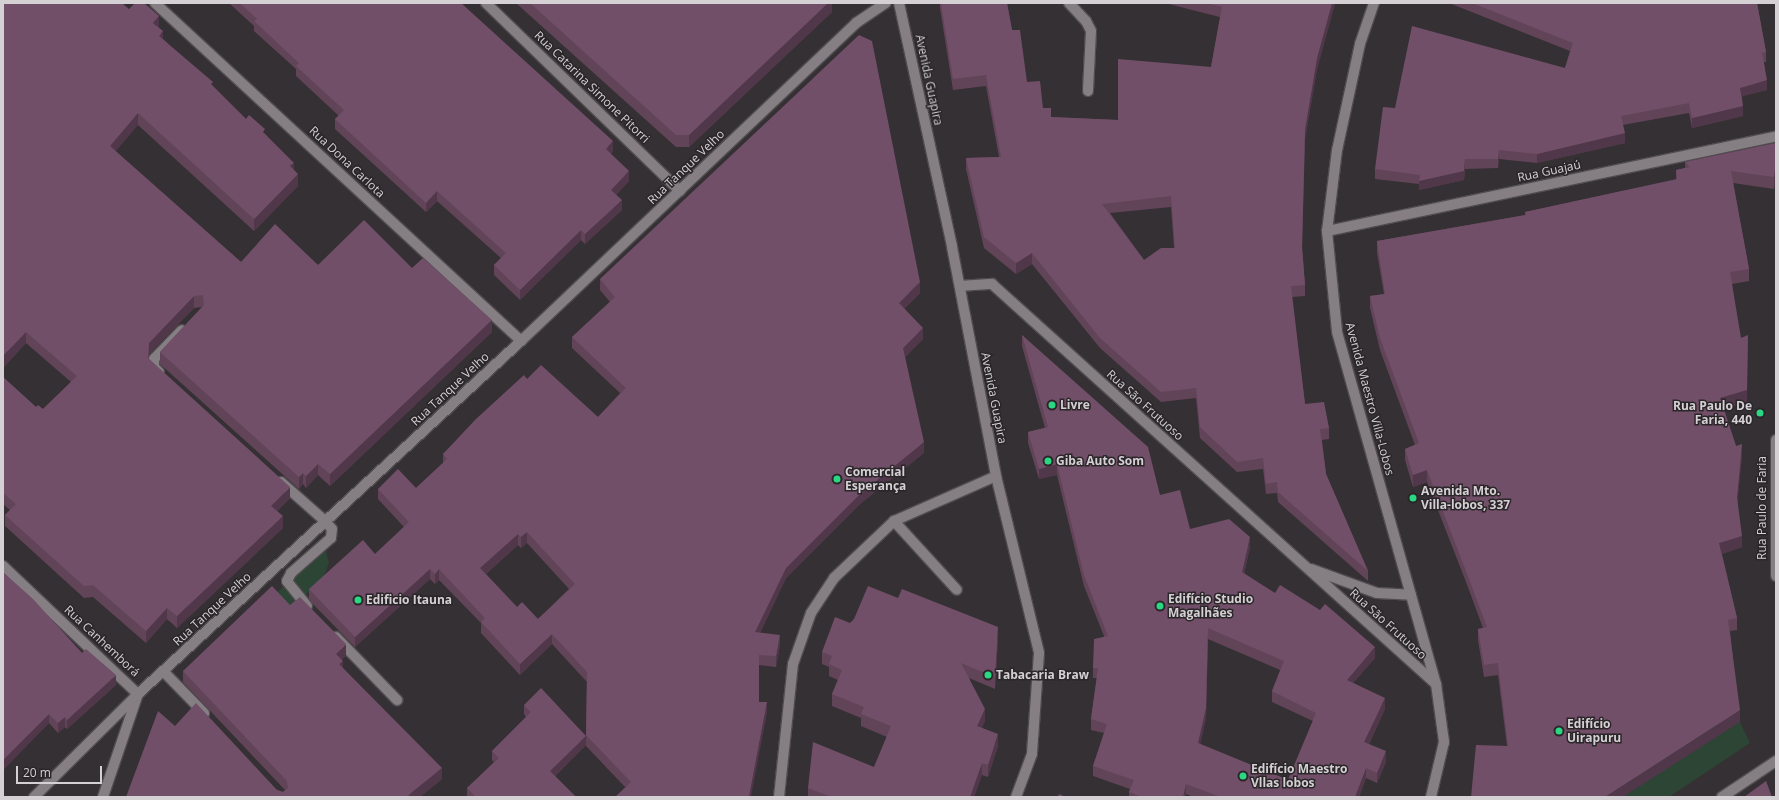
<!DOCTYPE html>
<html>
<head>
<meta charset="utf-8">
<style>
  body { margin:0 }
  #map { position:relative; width:1779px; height:800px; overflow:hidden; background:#353033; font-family:"Open Sans",sans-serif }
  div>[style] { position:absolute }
  .green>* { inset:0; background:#2c4535 }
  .roads { filter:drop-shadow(1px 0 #504c4f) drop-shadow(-1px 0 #504c4f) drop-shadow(0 1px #504c4f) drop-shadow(0 -1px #504c4f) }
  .service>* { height:10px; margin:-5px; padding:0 5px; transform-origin:5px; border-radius:5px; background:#857e83 }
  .minor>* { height:10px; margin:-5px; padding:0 5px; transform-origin:5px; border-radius:5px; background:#857e83 }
  .tertiary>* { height:10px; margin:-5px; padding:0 5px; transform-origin:5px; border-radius:5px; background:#857e83 }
  .secondary>* { height:10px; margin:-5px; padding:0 5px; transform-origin:5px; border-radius:5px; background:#857e83 }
  .wall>* { inset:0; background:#624459 }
  .shaded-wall>* { inset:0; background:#503749 }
  .building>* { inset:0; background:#724f68 }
  .dots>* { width:11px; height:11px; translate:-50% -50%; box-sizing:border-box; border:2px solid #2b2629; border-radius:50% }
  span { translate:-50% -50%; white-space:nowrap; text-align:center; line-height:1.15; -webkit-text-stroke:3px #2b2629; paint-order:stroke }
  .street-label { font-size:12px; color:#d4d0d3 }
  .poi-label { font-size:12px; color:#d4d0d3; font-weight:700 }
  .left { translate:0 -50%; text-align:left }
  .right { translate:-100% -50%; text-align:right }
  .frame { position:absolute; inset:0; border:4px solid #d4d0d3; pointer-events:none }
  .scale { position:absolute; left:16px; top:766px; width:86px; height:18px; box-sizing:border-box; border:2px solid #d4d0d3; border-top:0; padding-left:5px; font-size:12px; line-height:14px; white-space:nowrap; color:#d4d0d3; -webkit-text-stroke:3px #2b2629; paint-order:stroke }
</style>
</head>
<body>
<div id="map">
  <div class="green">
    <i style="clip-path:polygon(325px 548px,329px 563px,323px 579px,286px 613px,272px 597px)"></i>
    <i style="clip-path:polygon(1730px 643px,1740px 722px,1750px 743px,1669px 797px,1623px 797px)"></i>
  </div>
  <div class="roads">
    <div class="service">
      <i style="left:1069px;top:3px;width:25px;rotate:47deg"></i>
      <i style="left:1086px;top:21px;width:11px;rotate:63deg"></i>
      <i style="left:1091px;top:31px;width:60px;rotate:92.9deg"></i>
      <i style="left:894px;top:521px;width:93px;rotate:47.6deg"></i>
      <i style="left:307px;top:606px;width:32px;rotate:-129deg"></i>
      <i style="left:287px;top:581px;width:9px;rotate:-63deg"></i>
      <i style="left:291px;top:573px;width:53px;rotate:-41.2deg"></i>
      <i style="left:331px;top:538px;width:9px;rotate:-84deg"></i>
      <i style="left:332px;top:529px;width:9px;rotate:-131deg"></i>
      <i style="left:336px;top:637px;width:88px;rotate:45.9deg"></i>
    </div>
    <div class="minor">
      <i style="left:155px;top:3px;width:498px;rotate:42.7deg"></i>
      <i style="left:486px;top:3px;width:270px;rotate:44.1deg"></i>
      <i style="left:1374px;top:3px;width:43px;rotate:108.9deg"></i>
      <i style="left:1360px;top:44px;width:108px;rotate:102.2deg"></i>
      <i style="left:1337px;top:150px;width:82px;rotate:97deg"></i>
      <i style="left:1327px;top:231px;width:101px;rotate:84.3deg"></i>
      <i style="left:1337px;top:332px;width:366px;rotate:74.3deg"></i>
      <i style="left:1436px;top:684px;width:59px;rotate:82.1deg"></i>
      <i style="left:1444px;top:742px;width:57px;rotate:103.3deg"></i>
      <i style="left:1327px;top:231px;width:459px;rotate:-11.9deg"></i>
      <i style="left:960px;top:286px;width:32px;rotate:-4deg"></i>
      <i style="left:992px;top:284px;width:598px;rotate:42.02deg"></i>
      <i style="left:159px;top:372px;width:7px;rotate:-135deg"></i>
      <i style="left:154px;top:367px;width:8px;rotate:-90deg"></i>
      <i style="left:154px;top:359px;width:40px;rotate:-46deg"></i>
      <i style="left:281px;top:482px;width:60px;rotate:41.6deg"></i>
      <i style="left:3px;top:566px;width:186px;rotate:43.5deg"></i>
      <i style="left:138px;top:694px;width:109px;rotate:108.8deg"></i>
      <i style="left:1311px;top:569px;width:70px;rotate:20deg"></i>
      <i style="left:1377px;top:593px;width:34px;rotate:3deg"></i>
      <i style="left:163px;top:671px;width:59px;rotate:45.7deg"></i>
      <i style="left:779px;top:797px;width:134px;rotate:-84deg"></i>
      <i style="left:793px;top:664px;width:54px;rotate:-70.6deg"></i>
      <i style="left:811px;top:613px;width:42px;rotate:-56.7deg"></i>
      <i style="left:834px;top:578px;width:83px;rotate:-43.5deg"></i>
      <i style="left:894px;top:521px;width:111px;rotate:-23.8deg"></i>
      <i style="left:1722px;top:797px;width:65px;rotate:-33.7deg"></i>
    </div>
    <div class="tertiary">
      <i style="left:1776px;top:440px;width:136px;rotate:90deg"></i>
      <i style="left:34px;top:797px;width:146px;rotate:-44.7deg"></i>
      <i style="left:138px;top:694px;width:521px;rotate:-42.67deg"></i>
      <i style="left:521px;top:341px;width:462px;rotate:-43.5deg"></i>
      <i style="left:856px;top:23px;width:36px;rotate:-34deg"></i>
    </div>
    <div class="secondary">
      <i style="left:899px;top:3px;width:250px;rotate:77.7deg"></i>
      <i style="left:952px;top:247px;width:233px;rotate:79.1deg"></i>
      <i style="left:996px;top:476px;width:182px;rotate:76.3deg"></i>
      <i style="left:1039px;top:653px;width:101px;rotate:94deg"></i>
      <i style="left:1032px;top:754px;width:46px;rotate:110.4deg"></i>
    </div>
  </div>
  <div class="wall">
    <i style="clip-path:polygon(229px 3px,461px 3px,613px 151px,611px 154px,629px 181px,616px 195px,622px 210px,585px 244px,581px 240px,520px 300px,494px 275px,494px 265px,501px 258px,437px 201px,426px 212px,335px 129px,335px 119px,339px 116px,296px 76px,296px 69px,254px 31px,254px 26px)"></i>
    <i style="clip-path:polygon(516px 3px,832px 3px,832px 12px,689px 147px,676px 147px)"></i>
    <i style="clip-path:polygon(evenodd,940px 3px,1007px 3px,1012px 30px,1027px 82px,1043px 108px,1051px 117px,1118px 120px,1211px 67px,1220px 17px,1165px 3px,1335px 3px,1317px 69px,1305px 139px,1302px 249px,1305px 285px,1305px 296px,1292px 297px,1305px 404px,1329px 428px,1329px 439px,1322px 440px,1326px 474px,1368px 571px,1368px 581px,1278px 502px,1277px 493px,1266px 494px,1263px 469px,1237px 472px,1200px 438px,1196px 398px,1161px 402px,1100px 348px,1032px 264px,1016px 274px,984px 248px,966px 169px,966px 158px,999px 157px,986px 86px,953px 90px,940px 8px,940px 3px,1171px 207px,1174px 248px,1144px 260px,1110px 213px,1171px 207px)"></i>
    <i style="clip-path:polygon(1449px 3px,1757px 3px,1766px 52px,1766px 62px,1764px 62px,1767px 90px,1742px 96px,1743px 116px,1692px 128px,1689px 113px,1623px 125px,1625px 143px,1537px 163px,1499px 159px,1498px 168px,1465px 169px,1464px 180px,1419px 190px,1419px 184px,1375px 179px,1375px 169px,1395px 108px,1565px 68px,1570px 51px)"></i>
    <i style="clip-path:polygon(129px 9px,159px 28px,163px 39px,213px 87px,246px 119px,265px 134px,294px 170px,298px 186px,254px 231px,138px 125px,115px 151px,241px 262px,412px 268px,492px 332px,330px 486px,318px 475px,306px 488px,303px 484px,299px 489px,160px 364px,160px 352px,202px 307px,194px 308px,149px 354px,149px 359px,290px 498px,277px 511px,283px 528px,177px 628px,167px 619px,146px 643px,93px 597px,84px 598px,5px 526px,5px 515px,10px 510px,3px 504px,3px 377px,36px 407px,43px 409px,71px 382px,26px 343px,3px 368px)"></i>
    <i style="clip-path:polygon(1776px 143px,1776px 170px,1774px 189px,1733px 183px,1749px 269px,1749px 281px,1732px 284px,1747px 402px,1724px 409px,1736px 446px,1742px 456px,1737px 502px,1742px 547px,1722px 554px,1737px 618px,1737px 630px,1730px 631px,1740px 722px,1507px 746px,1498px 675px,1484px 677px,1478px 640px,1478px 629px,1483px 628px,1466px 582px,1427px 482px,1413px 487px,1405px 460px,1405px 449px,1415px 445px,1380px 350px,1370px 308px,1370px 296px,1384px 294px,1377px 253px,1377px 241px,1525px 215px,1525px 212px,1676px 180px,1676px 170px,1685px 168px,1685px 162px)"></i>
    <i style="clip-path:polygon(evenodd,600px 279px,920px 293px,904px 309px,923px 339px,905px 357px,924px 453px,860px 504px,786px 578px,760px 633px,780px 645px,776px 667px,759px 665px,759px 702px,767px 713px,625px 787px,586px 746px,587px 682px,552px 644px,520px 675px,481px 633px,481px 623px,439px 580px,435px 584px,430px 579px,355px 647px,309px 600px,309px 589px,375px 554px,404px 527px,378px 499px,378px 489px,416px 488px,443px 463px,443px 454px,527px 379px,598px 417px,620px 393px,572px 348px,572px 337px,610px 302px,600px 290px,600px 279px,527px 543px,569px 589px,538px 619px,517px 607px,486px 574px,518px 545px,521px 548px,527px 543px)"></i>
    <i style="clip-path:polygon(evenodd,1022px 335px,1160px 495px,1190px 529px,1250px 547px,1244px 574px,1375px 658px,1353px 683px,1385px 709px,1369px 744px,1386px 762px,1377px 783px,1366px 778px,1359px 797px,1194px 797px,1186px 794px,1186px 797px,1129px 797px,1129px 792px,1130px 789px,1093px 776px,1093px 766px,1104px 733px,1091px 730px,1091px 719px,1097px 678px,1093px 678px,1093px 668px,1104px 636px,1084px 586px,1057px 475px,1039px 479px,1028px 443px,1028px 432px,1045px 428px,1022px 346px,1022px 335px,1208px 639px,1280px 670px,1272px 691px,1272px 702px,1313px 721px,1288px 780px,1200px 744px,1206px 718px,1208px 639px)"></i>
    <i style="clip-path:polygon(3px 572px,82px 653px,116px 685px,67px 729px,65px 727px,58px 733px,49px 723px,3px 770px)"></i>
    <i style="clip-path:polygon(290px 605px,346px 656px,341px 660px,343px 668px,442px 779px,420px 797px,126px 797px,175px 726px,277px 790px,283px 792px,285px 790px,183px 682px,183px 671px)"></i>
    <i style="clip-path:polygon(850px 623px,998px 639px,995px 689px,969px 678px,985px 721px,982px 727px,998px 746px,988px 777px,982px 775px,974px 797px,808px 797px,808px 788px,874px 767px,887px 737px,861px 726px,861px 718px,832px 706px,832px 694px,838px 680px,829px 676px,829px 667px,822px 664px,822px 652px)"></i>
    <i style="clip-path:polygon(524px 705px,586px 745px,555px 776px,576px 797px,467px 797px,467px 788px,494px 762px,492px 760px,492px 751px,526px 717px,524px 714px)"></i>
  </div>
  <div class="shaded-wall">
    <i style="clip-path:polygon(828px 3px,832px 3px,832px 12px,689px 147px,689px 135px)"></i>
    <i style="clip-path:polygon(1332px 3px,1335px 3px,1335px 4px,1317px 69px,1305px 139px,1302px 257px,1305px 129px,1317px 58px)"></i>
    <i style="clip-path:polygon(159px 16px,159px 28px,153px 23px)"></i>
    <i style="clip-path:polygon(163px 31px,163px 43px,159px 36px)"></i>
    <i style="clip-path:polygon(1767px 80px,1767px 90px,1740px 97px,1740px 88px)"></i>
    <i style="clip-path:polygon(1743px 106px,1743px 116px,1692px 128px,1692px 118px)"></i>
    <i style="clip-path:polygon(138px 113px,138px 125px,110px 158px,110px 146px)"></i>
    <i style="clip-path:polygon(1625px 133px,1625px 143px,1537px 163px,1537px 154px)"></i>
    <i style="clip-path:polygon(613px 141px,613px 151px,606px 159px,606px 149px)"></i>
    <i style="clip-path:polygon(1499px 150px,1499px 159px,1498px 168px,1498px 159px)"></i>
    <i style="clip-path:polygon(1776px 158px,1776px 170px,1774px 189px,1774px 177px)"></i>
    <i style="clip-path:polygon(1465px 159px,1465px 169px,1464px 180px,1419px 190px,1419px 181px)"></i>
    <i style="clip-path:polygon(294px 163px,294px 174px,290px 166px)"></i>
    <i style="clip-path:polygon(629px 171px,629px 181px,611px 200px,611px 190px)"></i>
    <i style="clip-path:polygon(298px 174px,298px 186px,254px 231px,254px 219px)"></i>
    <i style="clip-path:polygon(437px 191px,437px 201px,426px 212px,426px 203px)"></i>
    <i style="clip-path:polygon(622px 200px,622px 210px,585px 244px,585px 234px)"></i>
    <i style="clip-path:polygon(581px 230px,581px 240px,520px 300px,520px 290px)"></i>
    <i style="clip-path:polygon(1032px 253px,1032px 264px,1016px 274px,1016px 263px)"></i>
    <i style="clip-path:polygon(920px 282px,920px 293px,899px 314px,899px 303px)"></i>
    <i style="clip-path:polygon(194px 296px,194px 308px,149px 354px,148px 370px,149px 343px)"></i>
    <i style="clip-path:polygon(492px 320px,492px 332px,330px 486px,330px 474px)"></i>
    <i style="clip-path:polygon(923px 328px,923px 339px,903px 359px,903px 348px)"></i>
    <i style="clip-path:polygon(26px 332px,26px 343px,3px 368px,3px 356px)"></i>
    <i style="clip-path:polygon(1748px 335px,1747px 402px,1720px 410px,1720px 398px)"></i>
    <i style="clip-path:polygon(924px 442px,924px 453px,860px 504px,786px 578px,755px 643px,755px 632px,786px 568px,860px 494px)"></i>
    <i style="clip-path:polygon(1742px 444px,1742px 456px,1737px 509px,1737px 497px)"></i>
    <i style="clip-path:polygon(318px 464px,318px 475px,306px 488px,306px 476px)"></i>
    <i style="clip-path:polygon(1057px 464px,1057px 475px,1039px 479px,1039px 469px)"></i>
    <i style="clip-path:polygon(1427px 470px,1427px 482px,1413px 487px,1413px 475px)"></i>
    <i style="clip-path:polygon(303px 473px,303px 484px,299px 489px,299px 477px)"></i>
    <i style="clip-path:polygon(290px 487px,290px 498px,271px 518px,271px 506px)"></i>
    <i style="clip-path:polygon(283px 516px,283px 528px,177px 628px,177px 616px)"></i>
    <i style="clip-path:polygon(527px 532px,527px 543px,521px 548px,521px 537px)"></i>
    <i style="clip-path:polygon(518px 534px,518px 545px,480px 579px,480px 568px)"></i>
    <i style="clip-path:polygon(1742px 536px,1742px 547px,1719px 555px,1719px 543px)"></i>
    <i style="clip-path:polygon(1250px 537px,1250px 547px,1242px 583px,1242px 572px)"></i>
    <i style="clip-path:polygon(430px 569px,430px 579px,355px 647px,355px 637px)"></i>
    <i style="clip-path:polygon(439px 569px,439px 580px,435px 584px,435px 574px)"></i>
    <i style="clip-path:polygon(167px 608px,167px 619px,146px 643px,146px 631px)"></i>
    <i style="clip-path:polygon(998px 627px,998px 639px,995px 689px,995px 677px)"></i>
    <i style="clip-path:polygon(1208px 628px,1206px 718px,1198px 754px,1198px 743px)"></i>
    <i style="clip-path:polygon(552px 634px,552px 644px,520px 675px,520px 664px)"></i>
    <i style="clip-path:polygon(780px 635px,780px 645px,776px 667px,776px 656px)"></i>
    <i style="clip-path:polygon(346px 644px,346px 656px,336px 665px,336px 654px)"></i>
    <i style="clip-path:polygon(1375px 647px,1375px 658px,1347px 690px,1347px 680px)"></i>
    <i style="clip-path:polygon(343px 661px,343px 673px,339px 664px)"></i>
    <i style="clip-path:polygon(116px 675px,116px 685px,67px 729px,67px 720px)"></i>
    <i style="clip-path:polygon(1385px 698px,1385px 709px,1364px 753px,1364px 742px)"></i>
    <i style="clip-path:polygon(767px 702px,767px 713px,751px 797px,749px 797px)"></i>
    <i style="clip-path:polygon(985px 709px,985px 721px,977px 737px,977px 726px)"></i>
    <i style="clip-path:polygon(1740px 710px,1740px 722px,1623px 797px,1605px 797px)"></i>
    <i style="clip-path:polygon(49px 714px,49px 723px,3px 770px,3px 760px)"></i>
    <i style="clip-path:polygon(65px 717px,65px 727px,58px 733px,58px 723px)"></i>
    <i style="clip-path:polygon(998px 734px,998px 746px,988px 777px,988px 765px)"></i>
    <i style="clip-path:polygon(586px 736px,586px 745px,550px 780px,550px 771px)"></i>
    <i style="clip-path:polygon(1386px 751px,1386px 762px,1377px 783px,1377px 773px)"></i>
    <i style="clip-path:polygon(982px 763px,982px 775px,974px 797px,970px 797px)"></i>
    <i style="clip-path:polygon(442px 768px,442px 779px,420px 797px,407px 797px,412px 792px)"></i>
    <i style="clip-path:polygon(1366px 768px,1366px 778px,1359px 797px,1355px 797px)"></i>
    <i style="clip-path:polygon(1186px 784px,1186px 797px,1183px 797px)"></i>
  </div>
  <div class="building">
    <i style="clip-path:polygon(3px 3px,122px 3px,129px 9px,135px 3px,144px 3px,159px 16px,153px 23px,163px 31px,159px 36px,213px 82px,211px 84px,246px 119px,249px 115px,265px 129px,263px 132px,294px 163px,290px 166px,298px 174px,254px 219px,138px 113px,110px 146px,241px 262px,275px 224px,318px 265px,364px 220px,412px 268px,423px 258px,492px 320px,330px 474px,318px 464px,306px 476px,303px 473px,299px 477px,160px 352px,204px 305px,203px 295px,194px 296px,149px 343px,148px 358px,290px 487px,271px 506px,283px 516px,177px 616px,167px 608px,146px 631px,93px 585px,84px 586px,5px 515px,16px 504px,3px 493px,3px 377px,36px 407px,38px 405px,43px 409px,77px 376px,26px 332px,3px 356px)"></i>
    <i style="clip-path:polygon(240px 3px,461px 3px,613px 141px,606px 149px,629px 171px,611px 190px,622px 200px,585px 234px,581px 230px,520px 290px,494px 265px,506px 253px,437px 191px,426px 203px,335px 119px,344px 110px,296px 66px,299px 63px,254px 21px,257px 19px)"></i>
    <i style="clip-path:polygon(530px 3px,828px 3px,689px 135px,676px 135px)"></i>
    <i style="clip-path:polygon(evenodd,941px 3px,1007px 3px,1012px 30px,1020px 30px,1027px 82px,1040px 81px,1043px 108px,1051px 108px,1051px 117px,1118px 120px,1118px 59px,1211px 67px,1222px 7px,1207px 3px,1332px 3px,1317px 58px,1305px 129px,1302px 246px,1305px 285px,1291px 286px,1305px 404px,1324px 402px,1329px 428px,1320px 429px,1326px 474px,1368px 571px,1278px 492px,1277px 482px,1266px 484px,1263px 458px,1237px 462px,1200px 427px,1196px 388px,1161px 392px,1100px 338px,1032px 253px,1016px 263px,984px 237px,966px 158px,1001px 157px,986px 75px,953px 79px,941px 3px,1171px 196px,1175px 248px,1161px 248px,1144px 260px,1102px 204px,1171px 196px)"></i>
    <i style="clip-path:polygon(1472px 3px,1757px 3px,1766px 52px,1762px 53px,1767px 80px,1740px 88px,1743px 106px,1692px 118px,1689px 103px,1621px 116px,1625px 133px,1537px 154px,1499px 150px,1498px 159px,1465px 159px,1464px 171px,1419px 181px,1420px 175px,1375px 169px,1383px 107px,1395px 108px,1412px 26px,1565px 68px,1573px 43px)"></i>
    <i style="clip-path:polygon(evenodd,859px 35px,872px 41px,920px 282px,899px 303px,923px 328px,903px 348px,924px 442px,860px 494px,786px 568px,755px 632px,780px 635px,776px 656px,759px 655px,759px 702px,767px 702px,749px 797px,615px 797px,631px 782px,586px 735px,587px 672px,552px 634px,520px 664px,481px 622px,485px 618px,439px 569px,435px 574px,430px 569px,355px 637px,309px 589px,363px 540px,375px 554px,409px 522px,378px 489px,398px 469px,416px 488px,447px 459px,443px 454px,476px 419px,524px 375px,527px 379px,541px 365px,598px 417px,626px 388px,572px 337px,615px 297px,600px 279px,859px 35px,527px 532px,575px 584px,538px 619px,522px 602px,517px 607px,480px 568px,518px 534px,521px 537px,527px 532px)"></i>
    <i style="clip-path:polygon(1776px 143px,1776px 158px,1774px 177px,1731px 171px,1749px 269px,1730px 272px,1741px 338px,1748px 335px,1747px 390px,1720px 398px,1736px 446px,1742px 444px,1737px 497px,1742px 536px,1719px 543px,1737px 618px,1728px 620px,1740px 710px,1605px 797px,1471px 797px,1476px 745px,1508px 746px,1498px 663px,1484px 665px,1478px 629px,1487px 627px,1466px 571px,1427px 470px,1413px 475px,1405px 449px,1419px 443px,1380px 338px,1370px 296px,1385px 294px,1377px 241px,1526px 215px,1525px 212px,1677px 179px,1676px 170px,1690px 167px,1685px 162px)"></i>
    <i style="clip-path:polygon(evenodd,1022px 335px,1148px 447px,1160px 495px,1180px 490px,1190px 529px,1229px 519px,1250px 537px,1242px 572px,1275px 593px,1280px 585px,1320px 610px,1325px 604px,1375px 647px,1347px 680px,1385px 698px,1364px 742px,1386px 751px,1377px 773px,1366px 768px,1355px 797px,1221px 797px,1186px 784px,1183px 797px,1140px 797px,1140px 796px,1129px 792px,1134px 780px,1093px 766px,1107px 724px,1091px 719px,1098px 668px,1093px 668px,1094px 639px,1108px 636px,1084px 575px,1057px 464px,1039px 469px,1028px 432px,1048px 427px,1022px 335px,1208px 628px,1284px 661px,1272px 691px,1316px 713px,1288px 780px,1198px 743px,1206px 708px,1208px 628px)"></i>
    <i style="clip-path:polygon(3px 572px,33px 599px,82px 653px,86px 649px,116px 675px,67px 720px,65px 717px,58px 723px,49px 714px,3px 760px)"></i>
    <i style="clip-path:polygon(272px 586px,290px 605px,300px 597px,346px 644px,336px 654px,343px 661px,339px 664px,442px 768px,412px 792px,407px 797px,126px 797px,158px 711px,175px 726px,196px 703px,277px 790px,283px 792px,288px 788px,287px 781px,183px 671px)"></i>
    <i style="clip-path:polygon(868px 586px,898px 598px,902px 589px,998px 627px,995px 677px,961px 663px,985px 709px,977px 726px,998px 734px,988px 765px,982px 763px,970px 797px,828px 797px,829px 796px,808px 788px,813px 742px,874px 767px,891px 726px,861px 714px,864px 707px,832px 694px,842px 670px,829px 664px,832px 656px,822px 652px,835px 617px,850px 623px,854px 619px)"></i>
    <i style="clip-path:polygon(541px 688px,586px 736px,550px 771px,576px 797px,476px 797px,467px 788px,499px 758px,492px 751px,531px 712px,524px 705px)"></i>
    <i style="clip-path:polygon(1766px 781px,1772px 797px,1744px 797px)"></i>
    <i style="clip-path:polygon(1059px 794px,1066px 797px,1058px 797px)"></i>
  </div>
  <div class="dots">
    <i style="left:1052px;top:405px;background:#2ad884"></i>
    <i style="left:1760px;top:413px;background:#2ad884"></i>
    <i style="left:1048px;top:461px;background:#2ad884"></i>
    <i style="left:837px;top:479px;background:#2ad884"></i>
    <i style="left:1413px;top:498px;background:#2ad884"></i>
    <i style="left:358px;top:600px;background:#2ad884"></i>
    <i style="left:1160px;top:606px;background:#2ad884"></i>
    <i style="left:988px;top:675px;background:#2ad884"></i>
    <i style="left:1559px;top:731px;background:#2ad884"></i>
    <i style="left:1243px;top:776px;background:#2ad884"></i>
  </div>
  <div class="street-label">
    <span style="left:929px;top:80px;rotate:78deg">Avenida Guapira</span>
    <span style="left:592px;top:87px;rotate:44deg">Rua Catarina Simone Pitorri</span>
    <span style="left:347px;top:162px;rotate:43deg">Rua Dona Carlota</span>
    <span style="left:686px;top:167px;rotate:-44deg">Rua Tanque Velho</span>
    <span style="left:1549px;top:171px;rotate:-12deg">Rua Guajaú</span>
    <span style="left:450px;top:389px;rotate:-43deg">Rua Tanque Velho</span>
    <span style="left:994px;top:398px;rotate:79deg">Avenida Guapira</span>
    <span style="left:1370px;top:399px;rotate:75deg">Avenida Maestro Villa-Lobos</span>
    <span style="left:1145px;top:405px;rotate:42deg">Rua São Frutuoso</span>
    <span style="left:1762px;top:508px;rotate:-90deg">Rua Paulo de Faria</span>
    <span style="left:212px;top:609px;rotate:-43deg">Rua Tanque Velho</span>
    <span style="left:1388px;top:624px;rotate:42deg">Rua São Frutuoso</span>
    <span style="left:102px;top:641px;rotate:43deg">Rua Canhemborá</span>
  </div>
  <div class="poi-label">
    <span class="left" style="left:1060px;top:405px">Livre</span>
    <span class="right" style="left:1752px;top:413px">Rua Paulo De<br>Faria, 440</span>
    <span class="left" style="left:1056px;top:461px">Giba Auto Som</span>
    <span class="left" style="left:845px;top:479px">Comercial<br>Esperança</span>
    <span class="left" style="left:1421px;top:498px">Avenida Mto.<br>Villa-lobos, 337</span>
    <span class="left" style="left:1168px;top:606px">Edifício Studio<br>Magalhães</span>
    <span class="left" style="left:366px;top:600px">Edificio Itauna</span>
    <span class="left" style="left:996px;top:675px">Tabacaria Braw</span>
    <span class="left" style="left:1567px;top:731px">Edifício<br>Uirapuru</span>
    <span class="left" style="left:1251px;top:776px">Edifício Maestro<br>Vllas lobos</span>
  </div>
  <div class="frame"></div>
  <div class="scale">20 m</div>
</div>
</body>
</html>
